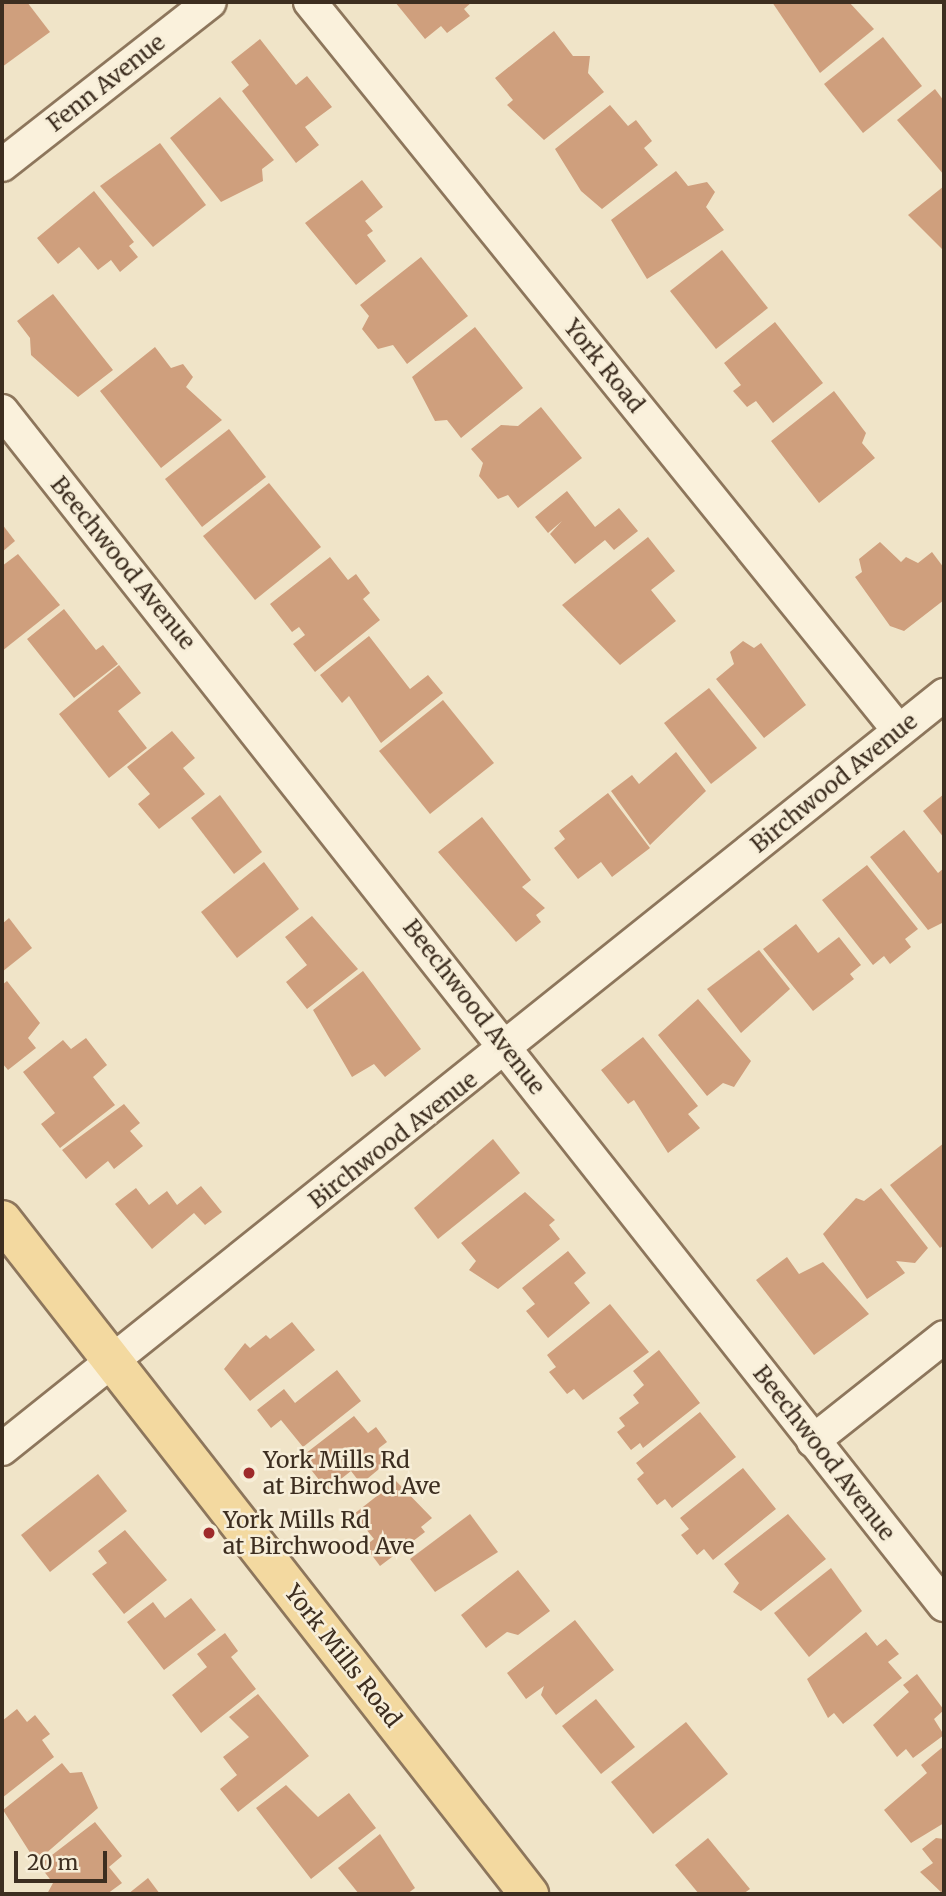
<!DOCTYPE html>
<html>
<head>
<meta charset="utf-8">
<style>
  body { margin:0 }
  #map { position:relative; width:946px; height:1896px; overflow:hidden; background:#f0e4c8; font-family:Merriweather,serif }
  div>[style] { position:absolute }
  .building>* { inset:0; background:#cf9f7d }
  .roads { filter:drop-shadow(2px 0 #8d765c) drop-shadow(-2px 0 #8d765c) drop-shadow(0 2px #8d765c) drop-shadow(0 -2px #8d765c) }
  .minor>* { height:32px; margin:-16px; padding:0 16px; transform-origin:16px; border-radius:16px; background:#faf1dc }
  .major>* { height:38px; margin:-19px; padding:0 19px; transform-origin:19px; border-radius:19px; background:#f3d9a0 }
  .dots>* { width:19px; height:19px; translate:-50% -50%; box-sizing:border-box; border:4px solid #f7eed8; border-radius:50% }
  span { translate:-50% -50%; white-space:nowrap; text-align:center; line-height:1.15; -webkit-text-stroke:5px #f7eed8; paint-order:stroke }
  .street-label { font-size:23px; color:#3d2e20 }
  .poi-label { font-size:23px; color:#3d2e20 }
  .left { translate:0 -50%; text-align:left }
  .frame { position:absolute; inset:0; border:4px solid #3d2e20; pointer-events:none }
  .scale { position:absolute; left:14px; top:1851px; width:93px; height:32px; box-sizing:border-box; border:4px solid #3d2e20; border-top:0; padding-left:9px; font-size:21px; line-height:24px; white-space:nowrap; color:#3d2e20; -webkit-text-stroke:5px #f7eed8; paint-order:stroke }
</style>
</head>
<body>
<div id="map">
  <div class="building">
    <i style="clip-path:polygon(2px 2px,27px 2px,50px 32px,2px 67px)"></i>
    <i style="clip-path:polygon(395px 2px,472px 2px,464px 9px,470px 16px,447px 33px,441px 26px,425px 39px)"></i>
    <i style="clip-path:polygon(772px 2px,849px 2px,874px 29px,820px 73px)"></i>
    <i style="clip-path:polygon(554px 31px,573px 56px,590px 56px,588px 73px,604px 92px,544px 140px,507px 105px,513px 100px,495px 78px)"></i>
    <i style="clip-path:polygon(883px 37px,922px 86px,863px 133px,824px 84px)"></i>
    <i style="clip-path:polygon(260px 39px,296px 85px,307px 76px,332px 107px,305px 127px,319px 145px,296px 163px,242px 91px,249px 85px,231px 62px)"></i>
    <i style="clip-path:polygon(935px 89px,944px 101px,944px 175px,897px 120px)"></i>
    <i style="clip-path:polygon(220px 97px,274px 160px,262px 169px,263px 181px,221px 202px,170px 138px)"></i>
    <i style="clip-path:polygon(610px 105px,628px 126px,636px 120px,652px 141px,644px 148px,658px 165px,602px 209px,581px 191px,555px 149px)"></i>
    <i style="clip-path:polygon(160px 143px,206px 205px,153px 247px,100px 186px)"></i>
    <i style="clip-path:polygon(676px 171px,688px 186px,707px 182px,715px 192px,706px 207px,724px 230px,647px 279px,611px 220px)"></i>
    <i style="clip-path:polygon(362px 180px,383px 207px,365px 221px,373px 231px,367px 235px,386px 261px,356px 285px,305px 223px)"></i>
    <i style="clip-path:polygon(944px 186px,944px 251px,908px 215px)"></i>
    <i style="clip-path:polygon(94px 191px,134px 242px,129px 246px,138px 257px,120px 272px,111px 260px,98px 270px,79px 247px,58px 264px,37px 238px)"></i>
    <i style="clip-path:polygon(722px 250px,768px 308px,716px 349px,670px 291px)"></i>
    <i style="clip-path:polygon(421px 257px,468px 316px,407px 364px,393px 345px,378px 349px,362px 329px,369px 316px,360px 305px)"></i>
    <i style="clip-path:polygon(53px 294px,113px 370px,78px 397px,31px 355px,30px 338px,17px 321px)"></i>
    <i style="clip-path:polygon(775px 322px,823px 383px,773px 423px,756px 401px,747px 407px,733px 391px,741px 385px,724px 363px)"></i>
    <i style="clip-path:polygon(475px 327px,523px 388px,461px 438px,447px 420px,435px 421px,412px 377px)"></i>
    <i style="clip-path:polygon(155px 347px,171px 368px,183px 364px,193px 377px,186px 387px,222px 420px,161px 468px,100px 391px)"></i>
    <i style="clip-path:polygon(834px 391px,866px 433px,862px 443px,875px 458px,819px 503px,771px 441px)"></i>
    <i style="clip-path:polygon(541px 407px,582px 458px,518px 508px,508px 495px,498px 499px,479px 476px,483px 463px,471px 449px,501px 425px,518px 426px)"></i>
    <i style="clip-path:polygon(229px 429px,266px 477px,202px 527px,165px 479px)"></i>
    <i style="clip-path:polygon(269px 483px,321px 547px,255px 600px,203px 536px)"></i>
    <i style="clip-path:polygon(567px 491px,595px 527px,619px 508px,638px 531px,614px 550px,605px 540px,575px 564px,550px 534px,562px 521px,548px 533px,535px 517px)"></i>
    <i style="clip-path:polygon(2px 524px,15px 541px,2px 552px)"></i>
    <i style="clip-path:polygon(648px 537px,675px 571px,651px 590px,676px 621px,620px 665px,562px 605px)"></i>
    <i style="clip-path:polygon(880px 542px,901px 562px,906px 557px,918px 563px,932px 552px,944px 568px,944px 600px,904px 631px,890px 626px,855px 577px,862px 572px,859px 559px)"></i>
    <i style="clip-path:polygon(18px 554px,60px 605px,2px 651px,2px 566px)"></i>
    <i style="clip-path:polygon(330px 557px,348px 580px,356px 574px,370px 593px,363px 599px,380px 620px,315px 672px,293px 644px,305px 635px,299px 627px,292px 632px,270px 604px)"></i>
    <i style="clip-path:polygon(64px 609px,96px 650px,103px 645px,118px 664px,74px 698px,27px 639px)"></i>
    <i style="clip-path:polygon(369px 636px,410px 689px,428px 675px,443px 693px,381px 743px,349px 696px,342px 703px,320px 675px)"></i>
    <i style="clip-path:polygon(743px 641px,754px 648px,761px 643px,806px 705px,764px 738px,716px 679px,734px 664px,730px 652px)"></i>
    <i style="clip-path:polygon(119px 665px,141px 693px,118px 711px,147px 748px,109px 778px,59px 714px)"></i>
    <i style="clip-path:polygon(709px 688px,757px 748px,711px 784px,664px 723px)"></i>
    <i style="clip-path:polygon(443px 700px,494px 763px,430px 814px,379px 751px)"></i>
    <i style="clip-path:polygon(172px 731px,195px 758px,183px 768px,205px 794px,159px 829px,138px 804px,150px 794px,127px 767px)"></i>
    <i style="clip-path:polygon(676px 752px,706px 791px,650px 845px,611px 791px,632px 775px,639px 784px)"></i>
    <i style="clip-path:polygon(608px 793px,650px 848px,612px 877px,601px 862px,578px 879px,554px 848px,565px 839px,559px 831px)"></i>
    <i style="clip-path:polygon(944px 794px,944px 838px,923px 811px)"></i>
    <i style="clip-path:polygon(220px 795px,262px 852px,234px 874px,191px 818px)"></i>
    <i style="clip-path:polygon(482px 817px,531px 880px,522px 887px,545px 908px,536px 915px,541px 922px,516px 942px,438px 852px)"></i>
    <i style="clip-path:polygon(904px 830px,938px 873px,944px 868px,944px 922px,928px 930px,870px 857px)"></i>
    <i style="clip-path:polygon(264px 862px,299px 909px,237px 958px,201px 912px)"></i>
    <i style="clip-path:polygon(867px 865px,918px 929px,905px 939px,911px 947px,890px 964px,884px 956px,873px 965px,822px 900px)"></i>
    <i style="clip-path:polygon(312px 916px,358px 969px,307px 1009px,286px 982px,307px 965px,285px 937px)"></i>
    <i style="clip-path:polygon(9px 918px,32px 948px,2px 972px,2px 924px)"></i>
    <i style="clip-path:polygon(796px 924px,818px 953px,839px 937px,861px 965px,850px 974px,854px 979px,813px 1011px,763px 949px)"></i>
    <i style="clip-path:polygon(759px 950px,790px 989px,741px 1033px,707px 989px)"></i>
    <i style="clip-path:polygon(363px 971px,421px 1049px,385px 1077px,374px 1064px,352px 1077px,313px 1010px)"></i>
    <i style="clip-path:polygon(7px 981px,40px 1023px,28px 1038px,36px 1048px,8px 1070px,2px 1063px,2px 985px)"></i>
    <i style="clip-path:polygon(698px 999px,751px 1061px,734px 1087px,723px 1083px,707px 1096px,658px 1035px)"></i>
    <i style="clip-path:polygon(643px 1037px,698px 1106px,688px 1114px,700px 1128px,668px 1153px,634px 1100px,628px 1104px,601px 1070px)"></i>
    <i style="clip-path:polygon(86px 1038px,107px 1065px,93px 1077px,115px 1105px,60px 1148px,41px 1124px,55px 1113px,23px 1072px,63px 1040px,71px 1049px)"></i>
    <i style="clip-path:polygon(124px 1104px,140px 1123px,130px 1131px,143px 1146px,114px 1169px,108px 1161px,86px 1179px,62px 1150px)"></i>
    <i style="clip-path:polygon(493px 1139px,520px 1173px,438px 1239px,414px 1208px)"></i>
    <i style="clip-path:polygon(944px 1143px,944px 1245px,940px 1248px,890px 1185px)"></i>
    <i style="clip-path:polygon(201px 1186px,222px 1212px,205px 1225px,194px 1213px,152px 1249px,115px 1204px,136px 1188px,149px 1205px,167px 1191px,177px 1205px)"></i>
    <i style="clip-path:polygon(881px 1188px,928px 1248px,915px 1263px,896px 1261px,905px 1273px,867px 1299px,823px 1234px,856px 1198px,864px 1201px)"></i>
    <i style="clip-path:polygon(525px 1192px,555px 1220px,549px 1225px,560px 1239px,498px 1289px,469px 1270px,476px 1261px,461px 1243px)"></i>
    <i style="clip-path:polygon(568px 1251px,586px 1273px,574px 1283px,590px 1303px,548px 1338px,526px 1311px,535px 1304px,522px 1288px)"></i>
    <i style="clip-path:polygon(787px 1257px,799px 1274px,823px 1262px,869px 1314px,814px 1355px,756px 1280px)"></i>
    <i style="clip-path:polygon(610px 1304px,649px 1352px,583px 1400px,574px 1389px,567px 1394px,549px 1372px,556px 1367px,547px 1355px)"></i>
    <i style="clip-path:polygon(292px 1322px,315px 1350px,250px 1401px,224px 1369px,245px 1343px,250px 1348px,266px 1335px,270px 1339px)"></i>
    <i style="clip-path:polygon(659px 1350px,700px 1403px,643px 1448px,640px 1443px,631px 1450px,617px 1432px,625px 1426px,619px 1418px,639px 1403px,633px 1395px,644px 1385px,633px 1371px)"></i>
    <i style="clip-path:polygon(337px 1370px,361px 1401px,303px 1447px,281px 1420px,271px 1428px,257px 1410px,284px 1389px,295px 1403px)"></i>
    <i style="clip-path:polygon(700px 1412px,736px 1457px,672px 1508px,665px 1499px,657px 1505px,637px 1479px,644px 1473px,636px 1463px)"></i>
    <i style="clip-path:polygon(354px 1416px,368px 1433px,376px 1427px,387px 1442px,379px 1448px,385px 1464px,361px 1484px,351px 1471px,327px 1490px,301px 1457px)"></i>
    <i style="clip-path:polygon(743px 1468px,776px 1509px,713px 1560px,704px 1549px,697px 1555px,681px 1535px,689px 1529px,680px 1518px)"></i>
    <i style="clip-path:polygon(98px 1474px,127px 1511px,50px 1572px,21px 1535px)"></i>
    <i style="clip-path:polygon(396px 1481px,432px 1518px,421px 1527px,425px 1532px,380px 1566px,365px 1546px,374px 1539px,354px 1514px)"></i>
    <i style="clip-path:polygon(470px 1514px,498px 1552px,435px 1592px,410px 1559px)"></i>
    <i style="clip-path:polygon(788px 1514px,826px 1559px,761px 1611px,733px 1592px,739px 1583px,724px 1564px)"></i>
    <i style="clip-path:polygon(125px 1530px,167px 1580px,124px 1614px,92px 1574px,107px 1563px,98px 1551px)"></i>
    <i style="clip-path:polygon(831px 1568px,862px 1611px,809px 1657px,774px 1613px)"></i>
    <i style="clip-path:polygon(518px 1570px,550px 1611px,518px 1635px,507px 1632px,486px 1648px,461px 1615px)"></i>
    <i style="clip-path:polygon(191px 1598px,216px 1630px,164px 1670px,127px 1622px,153px 1602px,165px 1618px)"></i>
    <i style="clip-path:polygon(575px 1620px,614px 1670px,556px 1715px,541px 1695px,544px 1686px,526px 1699px,507px 1673px)"></i>
    <i style="clip-path:polygon(866px 1632px,877px 1646px,886px 1639px,899px 1654px,888px 1662px,902px 1678px,843px 1724px,834px 1713px,828px 1718px,807px 1679px)"></i>
    <i style="clip-path:polygon(225px 1633px,238px 1651px,231px 1657px,256px 1689px,201px 1733px,172px 1695px,207px 1667px,197px 1654px)"></i>
    <i style="clip-path:polygon(917px 1674px,944px 1710px,934px 1719px,944px 1735px,913px 1758px,906px 1749px,897px 1757px,873px 1725px,909px 1692px,903px 1685px)"></i>
    <i style="clip-path:polygon(258px 1694px,309px 1756px,238px 1812px,220px 1789px,237px 1775px,223px 1757px,249px 1737px,229px 1717px)"></i>
    <i style="clip-path:polygon(596px 1699px,635px 1747px,601px 1774px,562px 1726px)"></i>
    <i style="clip-path:polygon(17px 1709px,27px 1722px,35px 1715px,50px 1734px,42px 1740px,54px 1757px,2px 1798px,2px 1721px)"></i>
    <i style="clip-path:polygon(686px 1722px,728px 1774px,653px 1834px,611px 1782px)"></i>
    <i style="clip-path:polygon(944px 1746px,944px 1823px,911px 1843px,884px 1810px,927px 1773px,921px 1765px)"></i>
    <i style="clip-path:polygon(62px 1763px,70px 1773px,82px 1772px,98px 1808px,36px 1862px,3px 1810px)"></i>
    <i style="clip-path:polygon(286px 1785px,318px 1817px,349px 1793px,376px 1828px,311px 1879px,256px 1808px)"></i>
    <i style="clip-path:polygon(95px 1822px,122px 1856px,109px 1867px,122px 1883px,107px 1894px,47px 1894px,53px 1883px,39px 1865px)"></i>
    <i style="clip-path:polygon(380px 1834px,415px 1888px,407px 1894px,359px 1894px,338px 1868px)"></i>
    <i style="clip-path:polygon(708px 1838px,750px 1889px,743px 1894px,699px 1894px,675px 1865px)"></i>
    <i style="clip-path:polygon(936px 1838px,944px 1839px,943px 1894px,920px 1872px,933px 1863px,922px 1849px)"></i>
    <i style="clip-path:polygon(148px 1878px,160px 1894px,128px 1894px)"></i>
  </div>
  <div class="roads">
    <div class="minor">
      <i style="left:310px;top:2px;width:937px;rotate:51.06deg"></i>
      <i style="left:2px;top:165px;width:264px;rotate:-38.1deg"></i>
      <i style="left:2px;top:411px;width:1521px;rotate:51.73deg"></i>
      <i style="left:813px;top:1441px;width:167px;rotate:-38.4deg"></i>
      <i style="left:2px;top:1449px;width:1207px;rotate:-38.67deg"></i>
    </div>
    <div class="major">
      <i style="left:2px;top:1220px;width:856px;rotate:51.98deg"></i>
    </div>
  </div>
  <div class="dots">
    <i style="left:249px;top:1473px;background:#9e2a2b"></i>
    <i style="left:209px;top:1533px;background:#9e2a2b"></i>
  </div>
  <div class="street-label">
    <span style="left:106px;top:83px;rotate:-38deg">Fenn Avenue</span>
    <span style="left:604px;top:366px;rotate:51deg">York Road</span>
    <span style="left:123px;top:563px;rotate:51deg">Beechwood Avenue</span>
    <span style="left:834px;top:783px;rotate:-39deg">Birchwood Avenue</span>
    <span style="left:474px;top:1007px;rotate:52deg">Beechwood Avenue</span>
    <span style="left:393px;top:1140px;rotate:-38deg">Birchwood Avenue</span>
    <span style="left:824px;top:1453px;rotate:52deg">Beechwood Avenue</span>
    <span style="left:343px;top:1656px;rotate:52deg">York Mills Road</span>
  </div>
  <div class="poi-label">
    <span class="left" style="left:263px;top:1473px">York Mills Rd<br>at Birchwod Ave</span>
    <span class="left" style="left:223px;top:1533px">York Mills Rd<br>at Birchwood Ave</span>
  </div>
  <div class="frame"></div>
  <div class="scale">20 m</div>
</div>
</body>
</html>
